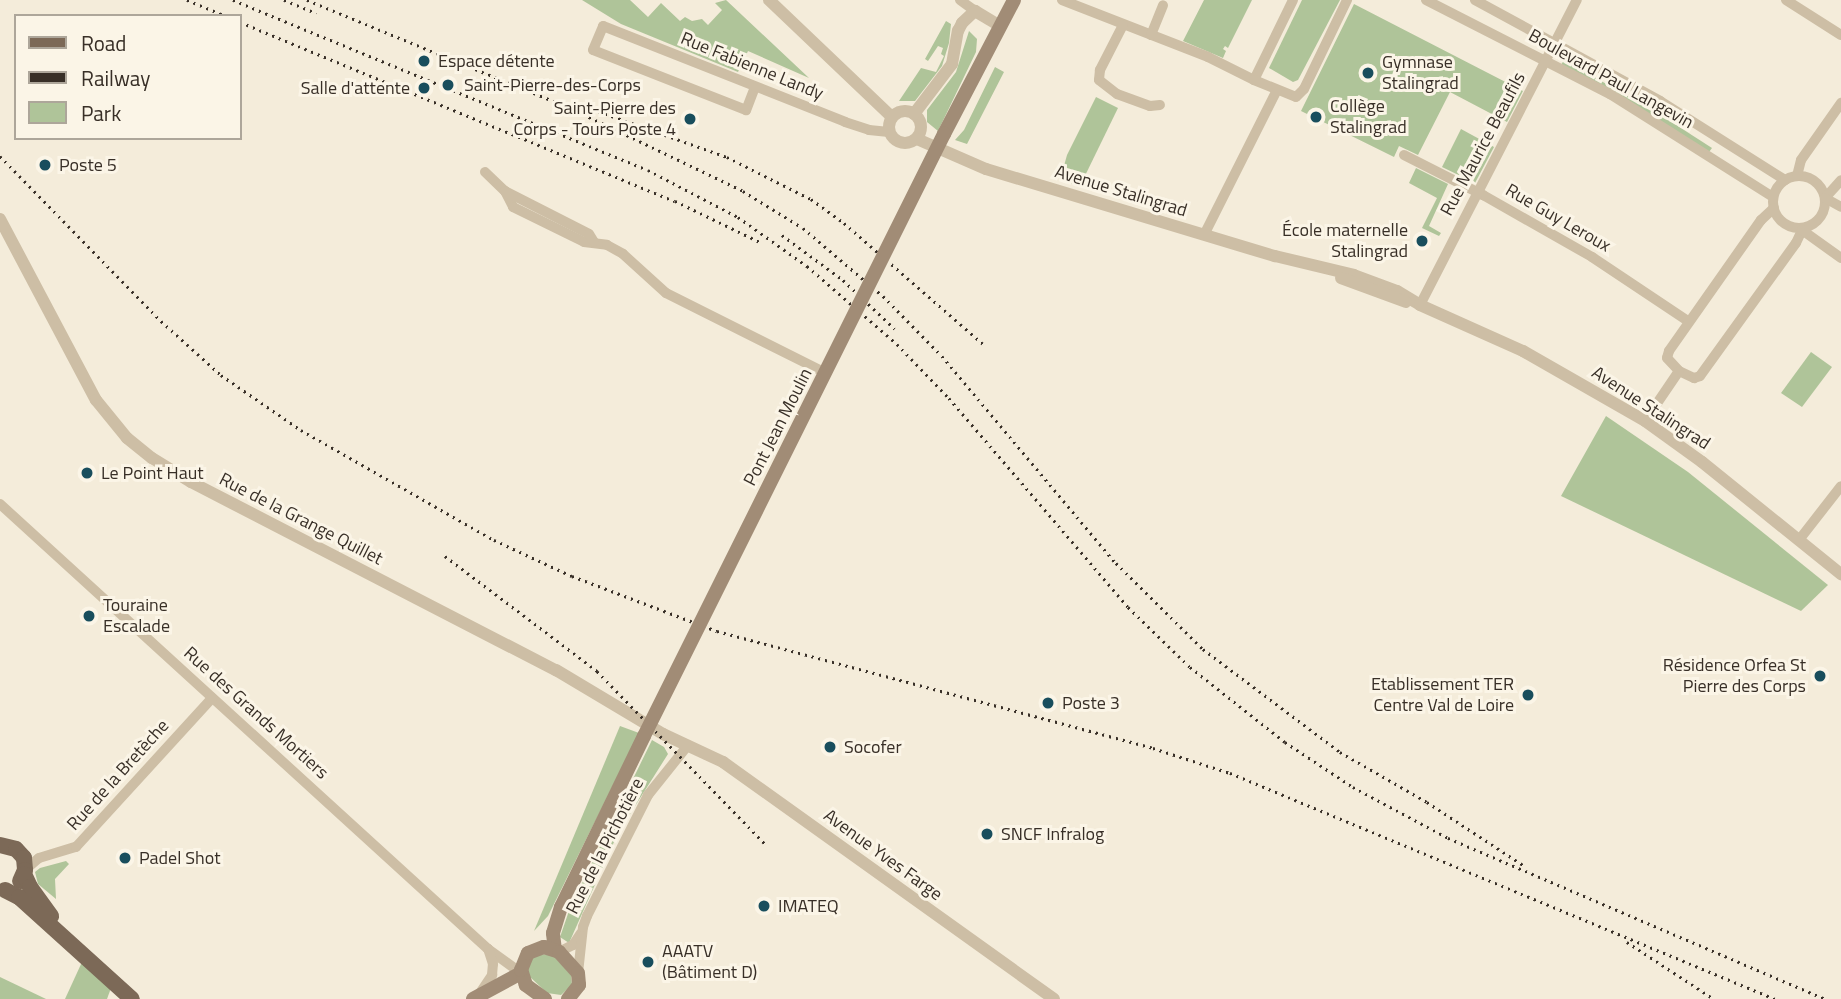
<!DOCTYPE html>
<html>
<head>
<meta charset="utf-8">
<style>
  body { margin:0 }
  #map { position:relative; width:1841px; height:999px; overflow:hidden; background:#f4ecda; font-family:"Titillium Web",sans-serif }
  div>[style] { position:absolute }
  .green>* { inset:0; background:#afc499 }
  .minor>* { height:10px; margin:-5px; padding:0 5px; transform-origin:5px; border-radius:5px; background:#cdbea5 }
  .minor>.ring { margin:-5px; padding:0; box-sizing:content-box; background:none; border:10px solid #cdbea5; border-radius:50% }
  .tertiary>* { height:12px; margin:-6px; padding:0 6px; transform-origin:6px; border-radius:6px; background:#cdbea5 }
  .tertiary>.ring { margin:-6px; padding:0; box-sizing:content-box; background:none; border:12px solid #cdbea5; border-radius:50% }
  .secondary>* { height:14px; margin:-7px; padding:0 7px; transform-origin:7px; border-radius:7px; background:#a18c76 }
  .primary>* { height:16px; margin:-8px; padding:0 8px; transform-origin:8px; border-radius:8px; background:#7c6957 }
  .rail>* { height:2.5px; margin-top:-1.25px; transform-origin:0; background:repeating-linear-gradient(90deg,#382f27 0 2px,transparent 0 7px) }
  .secondary-bridge>* { height:14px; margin:-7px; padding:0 7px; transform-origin:7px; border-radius:7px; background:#a18c76 }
  .dots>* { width:19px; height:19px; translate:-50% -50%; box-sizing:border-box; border:4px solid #fbf5e7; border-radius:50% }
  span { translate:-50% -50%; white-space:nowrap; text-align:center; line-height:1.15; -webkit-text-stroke:6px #fbf5e7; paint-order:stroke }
  .poi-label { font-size:18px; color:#382f27 }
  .left { translate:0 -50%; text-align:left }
  .right { translate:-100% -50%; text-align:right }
  .street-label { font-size:18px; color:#382f27 }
  .legend { position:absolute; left:14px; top:14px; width:228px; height:126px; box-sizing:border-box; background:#fbf5e7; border:2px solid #ada69a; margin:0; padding:9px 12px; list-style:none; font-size:21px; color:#382f27 }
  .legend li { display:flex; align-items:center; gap:14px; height:35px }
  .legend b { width:35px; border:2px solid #ada69a }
</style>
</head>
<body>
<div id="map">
  <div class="green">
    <i style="clip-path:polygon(582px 0,630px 0,648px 17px,661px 3px,680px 21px,685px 17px,692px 21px,702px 19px,708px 25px,722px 10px,715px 3px,726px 0,809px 78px,748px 51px,738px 72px,621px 24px)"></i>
    <i style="clip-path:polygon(1204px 0,1252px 0,1228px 48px,1225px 46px,1223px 49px,1226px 51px,1223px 58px,1183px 41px)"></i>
    <i style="clip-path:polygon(1302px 0,1340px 0,1298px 80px,1293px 82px,1269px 68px)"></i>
    <i style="clip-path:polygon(1354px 4px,1523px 91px,1507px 122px,1450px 92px,1418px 155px,1399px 146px,1394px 157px,1301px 111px)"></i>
    <i style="clip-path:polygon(946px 21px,951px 24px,949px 43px,942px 66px,915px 101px,899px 101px,921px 68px,936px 72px,944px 56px,941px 54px,943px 48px,938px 46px,928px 61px,925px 59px)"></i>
    <i style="clip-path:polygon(969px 31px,977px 39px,976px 52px,938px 131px,927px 122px,927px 110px,956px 72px)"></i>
    <i style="clip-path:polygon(1564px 60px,1656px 112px,1712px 148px,1709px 152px,1561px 65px)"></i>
    <i style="clip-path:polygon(995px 67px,1004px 72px,967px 144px,955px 140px,964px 130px)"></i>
    <i style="clip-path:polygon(1096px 97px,1118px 108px,1080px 186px,1060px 180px,1067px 155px)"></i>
    <i style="clip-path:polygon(1461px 129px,1494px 147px,1475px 183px,1442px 167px)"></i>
    <i style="clip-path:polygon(1416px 168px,1448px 184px,1429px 226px,1441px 233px,1439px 236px,1422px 228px,1437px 198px,1409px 183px)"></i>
    <i style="clip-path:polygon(1811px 352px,1832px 367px,1802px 407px,1781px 393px)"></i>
    <i style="clip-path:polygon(1606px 416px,1688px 472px,1828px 585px,1801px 611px,1561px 496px)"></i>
    <i style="clip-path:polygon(620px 726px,639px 733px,548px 916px,534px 931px)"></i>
    <i style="clip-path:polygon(652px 740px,664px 747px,668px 754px,618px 833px,569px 943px,560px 937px,570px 908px)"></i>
    <i style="clip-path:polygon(66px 861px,69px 864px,55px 879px,56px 899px,38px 884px,35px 872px,40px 868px)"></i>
    <i style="clip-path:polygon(552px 954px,571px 975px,572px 985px,561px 995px,547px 993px,528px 975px,528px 963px,534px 955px)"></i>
    <i style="clip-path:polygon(82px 962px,111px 988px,107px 999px,65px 999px)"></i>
    <i style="clip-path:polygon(0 977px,46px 999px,0 999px)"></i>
  </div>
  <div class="minor">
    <i style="left:960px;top:0;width:19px;rotate:36deg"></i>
    <i style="left:1062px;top:0;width:157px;rotate:21.3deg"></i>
    <i style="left:1208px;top:57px;width:51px;rotate:26.6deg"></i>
    <i style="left:1293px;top:0;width:89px;rotate:116deg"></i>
    <i style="left:1254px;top:80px;width:45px;rotate:22deg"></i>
    <i style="left:1296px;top:97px;width:11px;rotate:-45deg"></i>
    <i style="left:1304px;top:89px;width:99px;rotate:-64.2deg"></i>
    <i style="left:1426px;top:0;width:207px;rotate:27.1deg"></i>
    <i style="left:1610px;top:94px;width:193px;rotate:32.3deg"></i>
    <i style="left:1475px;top:0;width:211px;rotate:28.6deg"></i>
    <i style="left:1660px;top:101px;width:148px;rotate:32.3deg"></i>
    <i style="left:1786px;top:0;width:65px;rotate:32.5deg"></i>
    <i style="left:1123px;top:25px;width:51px;rotate:117.1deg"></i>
    <i style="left:1100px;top:70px;width:10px;rotate:96deg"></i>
    <i style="left:1099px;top:80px;width:23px;rotate:38deg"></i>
    <i style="left:1117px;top:94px;width:35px;rotate:20deg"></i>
    <i style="left:1150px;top:106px;width:10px;rotate:-6deg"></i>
    <i style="left:1151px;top:35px;width:32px;rotate:-68deg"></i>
    <i style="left:755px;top:87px;width:25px;rotate:111deg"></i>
    <i style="left:746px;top:110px;width:164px;rotate:-158.6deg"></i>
    <i style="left:593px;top:50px;width:26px;rotate:-67deg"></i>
    <i style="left:603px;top:26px;width:260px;rotate:21.6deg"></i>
    <i style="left:845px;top:122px;width:25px;rotate:18deg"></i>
    <i style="left:869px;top:130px;width:20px;rotate:6deg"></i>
    <i style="left:1404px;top:155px;width:89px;rotate:26.9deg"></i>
    <i style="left:1483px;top:195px;width:125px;rotate:29.6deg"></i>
    <i style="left:1592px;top:257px;width:115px;rotate:33.7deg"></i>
    <i style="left:485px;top:172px;width:28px;rotate:44deg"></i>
    <i style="left:505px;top:191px;width:18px;rotate:63deg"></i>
    <i style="left:513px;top:207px;width:79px;rotate:26.2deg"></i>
    <i style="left:584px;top:242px;width:23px;rotate:7deg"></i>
    <i style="left:607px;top:245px;width:18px;rotate:29deg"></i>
    <i style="left:623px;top:254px;width:58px;rotate:42.2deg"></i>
    <i style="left:666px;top:293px;width:179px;rotate:26.6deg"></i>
    <i class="ring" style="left:1773px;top:176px;width:42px;height:42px"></i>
    <i style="left:1797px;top:176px;width:16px;rotate:-76deg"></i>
    <i style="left:1801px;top:160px;width:70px;rotate:-54.9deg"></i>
    <i style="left:505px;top:191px;width:94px;rotate:27.1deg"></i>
    <i style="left:589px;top:234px;width:9px;rotate:58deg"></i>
    <i style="left:1825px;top:198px;width:24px;rotate:-48deg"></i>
    <i style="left:1825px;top:198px;width:18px;rotate:29deg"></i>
    <i style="left:1774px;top:208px;width:18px;rotate:137deg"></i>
    <i style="left:1761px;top:220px;width:160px;rotate:125.1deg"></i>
    <i style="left:1669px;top:351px;width:7px;rotate:106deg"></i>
    <i style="left:1667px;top:358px;width:18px;rotate:47deg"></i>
    <i style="left:1679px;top:371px;width:17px;rotate:25deg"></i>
    <i style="left:1694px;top:378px;width:6px;rotate:-18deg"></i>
    <i style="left:1700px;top:376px;width:164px;rotate:-54.2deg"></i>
    <i style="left:1796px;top:243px;width:14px;rotate:-65deg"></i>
    <i style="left:1802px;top:230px;width:48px;rotate:35.7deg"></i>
    <i style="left:1204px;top:235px;width:162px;rotate:-63.3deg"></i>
    <i style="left:1420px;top:305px;width:343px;rotate:-62.8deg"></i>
    <i style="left:1645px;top:421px;width:60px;rotate:-55.8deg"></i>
    <i style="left:0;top:504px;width:660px;rotate:42.36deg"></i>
    <i style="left:488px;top:949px;width:41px;rotate:36deg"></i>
    <i style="left:1799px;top:540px;width:68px;rotate:-52.1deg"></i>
    <i style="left:25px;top:870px;width:18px;rotate:-41deg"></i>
    <i style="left:39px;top:858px;width:39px;rotate:-17deg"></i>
    <i style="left:76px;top:847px;width:202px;rotate:-47.6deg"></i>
    <i style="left:559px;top:952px;width:16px;rotate:-27deg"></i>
    <i style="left:573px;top:945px;width:14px;rotate:-56deg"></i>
    <i style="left:578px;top:973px;width:46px;rotate:-83.8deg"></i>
    <i style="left:583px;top:927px;width:12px;rotate:-70deg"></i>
    <i style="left:587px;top:916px;width:136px;rotate:-63.2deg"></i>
    <i style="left:648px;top:795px;width:64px;rotate:-51.3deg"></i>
    <i style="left:480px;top:993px;width:22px;rotate:-56deg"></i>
    <i style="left:492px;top:975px;width:11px;rotate:-85deg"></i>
    <i style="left:493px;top:964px;width:16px;rotate:-108deg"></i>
  </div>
  <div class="tertiary">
    <i style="left:769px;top:0;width:170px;rotate:43.6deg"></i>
    <i class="ring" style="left:889px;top:111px;width:20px;height:20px"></i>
    <i style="left:914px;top:114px;width:63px;rotate:-52.8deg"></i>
    <i style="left:952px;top:64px;width:34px;rotate:-80deg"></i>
    <i style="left:958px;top:31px;width:9px;rotate:-63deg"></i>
    <i style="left:962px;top:23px;width:18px;rotate:-43deg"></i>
    <i style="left:975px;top:11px;width:29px;rotate:31deg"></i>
    <i style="left:917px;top:139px;width:75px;rotate:23.5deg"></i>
    <i style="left:986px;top:169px;width:302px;rotate:16.8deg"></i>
    <i style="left:1275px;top:256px;width:81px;rotate:13.5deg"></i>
    <i style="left:1354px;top:275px;width:46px;rotate:20.4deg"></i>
    <i style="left:1397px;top:291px;width:27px;rotate:31deg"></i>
    <i style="left:1420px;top:305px;width:113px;rotate:24.1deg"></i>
    <i style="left:1523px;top:351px;width:141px;rotate:29.8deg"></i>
    <i style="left:1645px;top:421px;width:70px;rotate:35.7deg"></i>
    <i style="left:1702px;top:462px;width:179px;rotate:38.9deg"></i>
    <i style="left:0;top:219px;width:205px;rotate:62.1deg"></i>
    <i style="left:96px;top:400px;width:49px;rotate:50.8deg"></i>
    <i style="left:127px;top:438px;width:32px;rotate:39deg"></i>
    <i style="left:152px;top:458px;width:46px;rotate:31.6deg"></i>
    <i style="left:191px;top:482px;width:411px;rotate:27.3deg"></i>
    <i style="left:556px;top:670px;width:125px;rotate:30.9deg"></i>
    <i style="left:663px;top:734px;width:66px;rotate:25deg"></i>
    <i style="left:723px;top:762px;width:407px;rotate:35.6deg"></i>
    <i style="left:1341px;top:278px;width:69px;rotate:20.3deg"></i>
  </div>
  <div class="secondary">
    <i style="left:944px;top:134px;width:151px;rotate:-62.4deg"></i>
    <i style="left:555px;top:950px;width:17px;rotate:-97deg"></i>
    <i style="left:553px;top:933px;width:27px;rotate:-73deg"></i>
    <i style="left:561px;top:907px;width:190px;rotate:-64.1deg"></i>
    <i style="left:473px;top:999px;width:55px;rotate:-28.4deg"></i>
    <i style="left:545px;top:999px;width:24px;rotate:-144deg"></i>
    <i style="left:526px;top:985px;width:16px;rotate:-108deg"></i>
    <i style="left:521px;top:970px;width:18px;rotate:-68deg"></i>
    <i style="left:528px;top:953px;width:17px;rotate:-21deg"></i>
    <i style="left:544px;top:947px;width:16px;rotate:18deg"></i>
    <i style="left:559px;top:952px;width:28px;rotate:48deg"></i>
    <i style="left:578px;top:973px;width:12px;rotate:85deg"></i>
    <i style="left:579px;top:985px;width:18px;rotate:128deg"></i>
  </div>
  <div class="primary">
    <i style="left:0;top:845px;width:16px;rotate:14deg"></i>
    <i style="left:16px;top:849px;width:12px;rotate:48deg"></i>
    <i style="left:24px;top:858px;width:12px;rotate:85deg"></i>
    <i style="left:25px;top:870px;width:12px;rotate:114deg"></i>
    <i style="left:24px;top:874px;width:14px;rotate:65deg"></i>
    <i style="left:30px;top:887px;width:36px;rotate:54deg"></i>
    <i style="left:5px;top:890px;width:16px;rotate:27deg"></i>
    <i style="left:19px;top:897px;width:152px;rotate:42.1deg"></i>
  </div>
  <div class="rail">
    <i style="left:187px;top:0;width:42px;rotate:22.3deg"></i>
    <i style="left:233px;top:0;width:448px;rotate:22.3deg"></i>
    <i style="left:648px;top:170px;width:102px;rotate:27.6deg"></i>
    <i style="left:738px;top:217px;width:85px;rotate:35.4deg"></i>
    <i style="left:807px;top:266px;width:119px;rotate:40.9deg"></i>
    <i style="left:897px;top:344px;width:75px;rotate:46.1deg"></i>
    <i style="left:949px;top:398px;width:275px;rotate:49.4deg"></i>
    <i style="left:1128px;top:607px;width:86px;rotate:44.1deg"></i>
    <i style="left:1190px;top:667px;width:121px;rotate:38.3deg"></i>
    <i style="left:1285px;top:742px;width:82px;rotate:33.5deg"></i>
    <i style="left:1353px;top:787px;width:108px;rotate:28.2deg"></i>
    <i style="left:1448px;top:838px;width:411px;rotate:23.1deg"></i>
    <i style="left:284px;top:0;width:35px;rotate:22deg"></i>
    <i style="left:307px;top:0;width:284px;rotate:22.3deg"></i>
    <i style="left:570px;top:108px;width:192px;rotate:25.6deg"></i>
    <i style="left:743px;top:191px;width:70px;rotate:31.7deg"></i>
    <i style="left:803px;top:228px;width:105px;rotate:40.4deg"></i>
    <i style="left:883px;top:296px;width:84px;rotate:45.5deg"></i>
    <i style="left:942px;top:356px;width:270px;rotate:50deg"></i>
    <i style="left:1116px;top:563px;width:122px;rotate:44.7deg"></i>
    <i style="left:1203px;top:649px;width:171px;rotate:36.9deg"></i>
    <i style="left:1340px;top:752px;width:100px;rotate:29.9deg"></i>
    <i style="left:1427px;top:802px;width:115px;rotate:33.3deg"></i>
    <i style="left:240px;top:22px;width:470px;rotate:22.4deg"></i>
    <i style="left:675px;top:201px;width:97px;rotate:25.8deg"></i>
    <i style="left:592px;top:109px;width:143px;rotate:19.6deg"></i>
    <i style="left:727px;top:157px;width:94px;rotate:26.6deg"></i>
    <i style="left:811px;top:199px;width:41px;rotate:36deg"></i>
    <i style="left:844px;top:223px;width:184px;rotate:41deg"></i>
    <i style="left:0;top:156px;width:231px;rotate:45.7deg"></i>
    <i style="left:161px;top:321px;width:81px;rotate:42deg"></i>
    <i style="left:221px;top:375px;width:97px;rotate:34.5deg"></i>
    <i style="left:301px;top:430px;width:222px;rotate:29.7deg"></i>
    <i style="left:494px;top:540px;width:86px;rotate:24.8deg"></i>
    <i style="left:572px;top:576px;width:155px;rotate:20.8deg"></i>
    <i style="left:717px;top:631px;width:451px;rotate:15deg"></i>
    <i style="left:1153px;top:748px;width:81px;rotate:18deg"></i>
    <i style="left:1230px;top:773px;width:590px;rotate:22.52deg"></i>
    <i style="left:782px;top:235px;width:76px;rotate:36.4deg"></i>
    <i style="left:843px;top:280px;width:71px;rotate:43.3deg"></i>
    <i style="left:445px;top:556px;width:191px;rotate:37.1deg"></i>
    <i style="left:597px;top:671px;width:243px;rotate:45.8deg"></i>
    <i style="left:824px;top:904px;width:5px;rotate:53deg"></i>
    <i style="left:1627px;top:942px;width:104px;rotate:33.2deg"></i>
  </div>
  <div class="secondary-bridge">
    <i style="left:644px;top:736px;width:673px;rotate:-63.51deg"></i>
  </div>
  <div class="dots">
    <i style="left:424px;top:61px;background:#194e5d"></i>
    <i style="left:1368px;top:73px;background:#194e5d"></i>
    <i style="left:448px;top:85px;background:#194e5d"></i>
    <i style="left:424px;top:88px;background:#194e5d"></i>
    <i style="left:1316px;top:117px;background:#194e5d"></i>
    <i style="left:690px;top:119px;background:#194e5d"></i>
    <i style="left:45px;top:165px;background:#194e5d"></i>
    <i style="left:1422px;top:241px;background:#194e5d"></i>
    <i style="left:87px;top:473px;background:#194e5d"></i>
    <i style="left:89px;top:616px;background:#194e5d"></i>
    <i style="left:1820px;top:676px;background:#194e5d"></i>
    <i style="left:1528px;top:695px;background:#194e5d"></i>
    <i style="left:1048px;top:703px;background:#194e5d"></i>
    <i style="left:830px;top:747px;background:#194e5d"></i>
    <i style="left:987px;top:834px;background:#194e5d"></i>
    <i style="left:125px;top:858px;background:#194e5d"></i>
    <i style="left:764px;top:906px;background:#194e5d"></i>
    <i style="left:648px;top:962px;background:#194e5d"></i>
  </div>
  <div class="poi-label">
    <span class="left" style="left:438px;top:61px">Espace détente</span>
    <span class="left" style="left:1382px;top:73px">Gymnase<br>Stalingrad</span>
    <span class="left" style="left:464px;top:85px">Saint-Pierre-des-Corps</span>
    <span class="right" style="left:410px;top:88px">Salle d'attente</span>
    <span class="left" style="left:1330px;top:117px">Collège<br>Stalingrad</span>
    <span class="right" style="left:676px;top:119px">Saint-Pierre des<br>Corps - Tours Poste 4</span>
    <span class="left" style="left:59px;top:165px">Poste 5</span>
    <span class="right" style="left:1408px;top:241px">École maternelle<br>Stalingrad</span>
    <span class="left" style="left:101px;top:473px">Le Point Haut</span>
    <span class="left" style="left:103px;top:616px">Touraine<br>Escalade</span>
    <span class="right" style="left:1806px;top:676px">Résidence Orfea St<br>Pierre des Corps</span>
    <span class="right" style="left:1514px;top:695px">Etablissement TER<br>Centre Val de Loire</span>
    <span class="left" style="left:1062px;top:703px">Poste 3</span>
    <span class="left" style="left:844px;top:747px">Socofer</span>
    <span class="left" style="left:1001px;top:834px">SNCF Infralog</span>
    <span class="left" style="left:139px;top:858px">Padel Shot</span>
    <span class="left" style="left:778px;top:906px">IMATEQ</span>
    <span class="left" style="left:662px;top:962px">AAATV<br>(Bâtiment D)</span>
  </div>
  <div class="street-label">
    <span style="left:752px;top:66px;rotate:22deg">Rue Fabienne Landy</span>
    <span style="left:1611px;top:79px;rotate:29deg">Boulevard Paul Langevin</span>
    <span style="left:1483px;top:144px;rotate:-62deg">Rue Maurice Beaufils</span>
    <span style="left:1121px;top:191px;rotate:17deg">Avenue Stalingrad</span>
    <span style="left:1558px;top:218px;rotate:30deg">Rue Guy Leroux</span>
    <span style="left:1651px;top:408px;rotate:33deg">Avenue Stalingrad</span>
    <span style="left:778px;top:427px;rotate:-63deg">Pont Jean Moulin</span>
    <span style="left:301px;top:519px;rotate:27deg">Rue de la Grange Quillet</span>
    <span style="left:256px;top:713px;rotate:42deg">Rue des Grands Mortiers</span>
    <span style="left:118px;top:775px;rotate:-48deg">Rue de la Bretèche</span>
    <span style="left:605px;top:846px;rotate:-63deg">Rue de la Pichotière</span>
    <span style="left:883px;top:855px;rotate:36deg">Avenue Yves Farge</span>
  </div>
  <ul class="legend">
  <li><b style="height:9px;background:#7c6957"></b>Road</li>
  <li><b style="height:9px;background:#382f27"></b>Railway</li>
  <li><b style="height:19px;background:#afc499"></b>Park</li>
  </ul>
</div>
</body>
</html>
